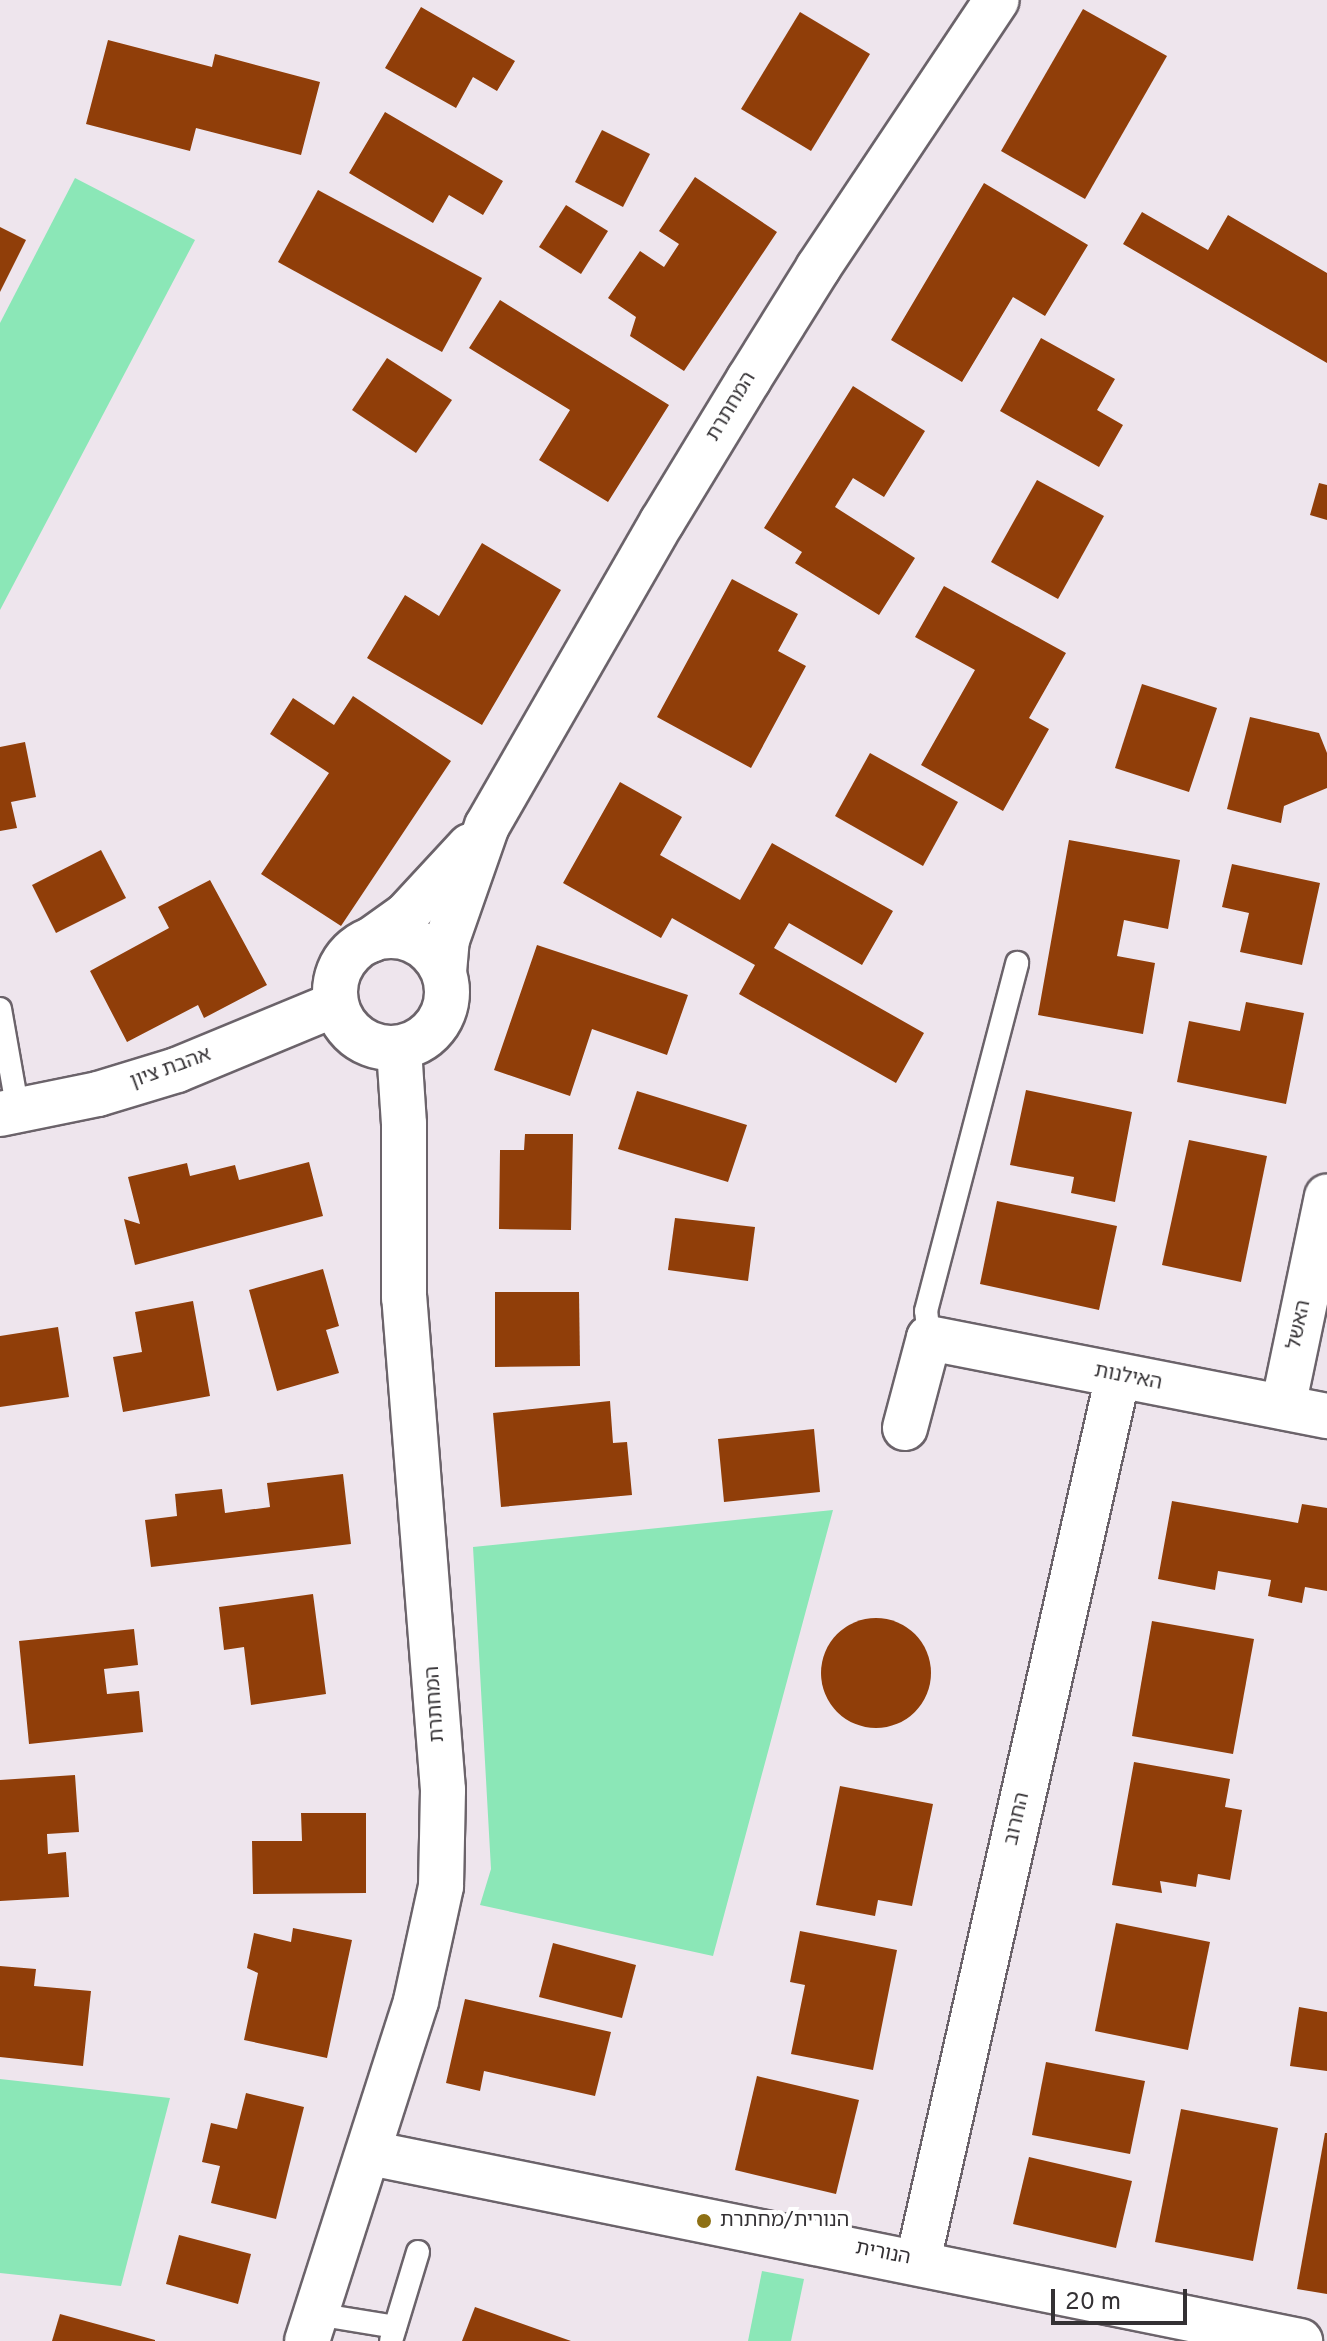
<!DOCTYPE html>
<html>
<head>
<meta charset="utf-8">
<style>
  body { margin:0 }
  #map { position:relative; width:1327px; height:2341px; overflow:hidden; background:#eee5ed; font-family:Overpass,"Noto Sans Hebrew",sans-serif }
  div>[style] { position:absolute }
  .green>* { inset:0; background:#8be7b7 }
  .building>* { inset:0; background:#903e09 }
  .round { border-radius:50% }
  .roads { filter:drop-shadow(2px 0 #6b636a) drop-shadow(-2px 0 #6b636a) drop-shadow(0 2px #6b636a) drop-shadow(0 -2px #6b636a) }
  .service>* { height:22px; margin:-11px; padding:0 11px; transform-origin:11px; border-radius:11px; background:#fff }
  .minor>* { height:44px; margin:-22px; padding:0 22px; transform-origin:22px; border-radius:22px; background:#fff }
  .minor>.ring { margin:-22px; padding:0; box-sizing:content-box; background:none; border:44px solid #fff; border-radius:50% }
  .dots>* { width:22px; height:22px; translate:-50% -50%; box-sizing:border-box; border:4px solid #fff; border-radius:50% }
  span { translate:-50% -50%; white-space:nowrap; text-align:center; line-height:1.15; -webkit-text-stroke:8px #fff; paint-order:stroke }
  .street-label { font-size:20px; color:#343134 }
  .poi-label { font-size:20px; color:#343134 }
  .left { translate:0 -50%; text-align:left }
  .scale { position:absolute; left:1051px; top:2289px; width:136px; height:36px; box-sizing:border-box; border:4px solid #343134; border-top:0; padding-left:10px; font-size:24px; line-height:28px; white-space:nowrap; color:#343134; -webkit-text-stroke:6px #fff; paint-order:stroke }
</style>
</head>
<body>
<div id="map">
  <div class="green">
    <i style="clip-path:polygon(75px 178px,195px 240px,0 610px,0 323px)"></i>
    <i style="clip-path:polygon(833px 1510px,713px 1956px,480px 1905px,491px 1869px,473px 1547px)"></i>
    <i style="clip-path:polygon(0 2079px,170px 2098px,121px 2286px,0 2273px)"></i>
    <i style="clip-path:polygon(762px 2271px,804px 2279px,791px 2341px,748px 2341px)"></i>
  </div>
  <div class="building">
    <i style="clip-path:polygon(421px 7px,515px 61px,497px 91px,473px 77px,456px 108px,385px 68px)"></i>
    <i style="clip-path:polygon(1083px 9px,1167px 56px,1085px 199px,1001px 151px)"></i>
    <i style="clip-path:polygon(800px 12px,870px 54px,811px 151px,741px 109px)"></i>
    <i style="clip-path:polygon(108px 40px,212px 67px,215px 54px,320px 82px,301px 155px,196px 128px,190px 151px,86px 124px)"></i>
    <i style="clip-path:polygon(385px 112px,503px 181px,483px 215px,449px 195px,433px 223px,349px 173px)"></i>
    <i style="clip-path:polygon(602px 130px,650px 154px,623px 207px,575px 182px)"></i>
    <i style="clip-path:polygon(695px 177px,777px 232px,684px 371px,630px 336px,636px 317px,608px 298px,640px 251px,664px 267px,679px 244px,659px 231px)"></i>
    <i style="clip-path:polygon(984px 183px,1088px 245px,1045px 316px,1013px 297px,962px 382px,891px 340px)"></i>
    <i style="clip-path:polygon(318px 190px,482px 278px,442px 352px,278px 262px)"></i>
    <i style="clip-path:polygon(566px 205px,608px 231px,581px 274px,539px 247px)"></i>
    <i style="clip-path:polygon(1142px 212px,1208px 250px,1228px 215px,1327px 273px,1327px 363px,1123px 244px)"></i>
    <i style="clip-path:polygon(0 227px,26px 240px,0 292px)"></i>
    <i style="clip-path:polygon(500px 300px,669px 405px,608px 502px,539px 460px,570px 410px,469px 348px)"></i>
    <i style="clip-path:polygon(1041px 338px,1115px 379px,1097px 410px,1123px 425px,1099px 467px,1000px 411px)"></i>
    <i style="clip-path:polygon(387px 358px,452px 400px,416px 453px,352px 410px)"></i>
    <i style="clip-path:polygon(853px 386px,925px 431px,884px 497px,853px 478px,835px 507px,915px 558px,879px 615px,795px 563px,802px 552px,764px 528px)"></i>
    <i style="clip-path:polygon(1037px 480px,1104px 516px,1058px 599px,991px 562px)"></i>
    <i style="clip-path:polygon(1319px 483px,1327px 485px,1327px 520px,1310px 515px)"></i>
    <i style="clip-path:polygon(482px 543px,561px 590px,482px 725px,367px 658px,405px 595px,439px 616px)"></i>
    <i style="clip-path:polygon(732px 579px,798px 614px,778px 651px,806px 666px,751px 768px,657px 717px)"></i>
    <i style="clip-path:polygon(944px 586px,1066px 653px,1029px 718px,1049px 729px,1003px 811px,921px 765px,975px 670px,915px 637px)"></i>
    <i style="clip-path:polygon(1142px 684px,1217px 708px,1189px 792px,1115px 768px)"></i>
    <i style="clip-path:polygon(353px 696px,451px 761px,341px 926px,261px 874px,329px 773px,270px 734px,293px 698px,334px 725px)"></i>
    <i style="clip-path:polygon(1250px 717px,1319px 733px,1327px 753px,1327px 788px,1284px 806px,1281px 823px,1227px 809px)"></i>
    <i style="clip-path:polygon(25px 742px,36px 797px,11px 802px,17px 828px,0 831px,0 747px)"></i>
    <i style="clip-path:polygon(870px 753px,958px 802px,923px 866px,835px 816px)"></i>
    <i style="clip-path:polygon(620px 782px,682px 817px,660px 855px,740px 900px,772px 843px,893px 911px,862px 965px,789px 923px,774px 948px,924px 1033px,896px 1083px,739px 994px,755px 965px,672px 918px,661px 938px,563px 883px)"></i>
    <i style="clip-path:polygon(1069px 840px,1180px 860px,1168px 929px,1124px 920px,1117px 956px,1155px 963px,1143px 1034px,1038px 1015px)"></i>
    <i style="clip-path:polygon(101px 850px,126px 898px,56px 933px,32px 885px)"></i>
    <i style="clip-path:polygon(1232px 864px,1320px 883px,1302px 965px,1240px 952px,1249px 913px,1222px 907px)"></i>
    <i style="clip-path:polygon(210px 880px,267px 985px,204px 1018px,198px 1005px,127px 1042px,90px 971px,169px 928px,158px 907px)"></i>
    <i style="clip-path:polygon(537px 945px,688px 995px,667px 1055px,592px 1029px,570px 1096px,494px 1070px)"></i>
    <i style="clip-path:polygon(1246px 1002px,1304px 1013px,1286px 1104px,1177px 1082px,1189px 1021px,1240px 1031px)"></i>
    <i style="clip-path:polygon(1026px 1090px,1132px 1112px,1115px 1202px,1071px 1193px,1074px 1177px,1010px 1165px)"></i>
    <i style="clip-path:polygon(637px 1091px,747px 1125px,728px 1182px,618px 1149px)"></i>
    <i style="clip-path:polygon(525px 1134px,573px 1134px,571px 1230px,499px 1229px,500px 1150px,524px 1150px)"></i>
    <i style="clip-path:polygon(1189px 1140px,1267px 1156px,1241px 1282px,1162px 1265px)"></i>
    <i style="clip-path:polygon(309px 1162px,323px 1216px,135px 1265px,124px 1219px,140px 1224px,128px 1177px,187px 1163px,190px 1176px,235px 1165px,239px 1180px)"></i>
    <i style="clip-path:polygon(997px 1201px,1117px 1226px,1099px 1310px,980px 1284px)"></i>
    <i style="clip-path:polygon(675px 1218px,755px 1227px,748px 1281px,668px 1270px)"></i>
    <i style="clip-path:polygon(323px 1269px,339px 1326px,326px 1330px,339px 1373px,277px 1391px,249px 1290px)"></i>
    <i style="clip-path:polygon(495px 1292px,579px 1292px,580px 1366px,495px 1367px)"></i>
    <i style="clip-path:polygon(193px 1301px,210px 1396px,123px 1412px,113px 1357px,142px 1352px,135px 1312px)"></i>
    <i style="clip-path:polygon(58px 1327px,69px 1397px,0 1407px,0 1336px)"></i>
    <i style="clip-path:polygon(610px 1401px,613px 1443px,627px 1442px,632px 1495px,501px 1507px,493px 1413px)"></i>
    <i style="clip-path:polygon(814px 1429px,820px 1492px,724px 1502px,718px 1439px)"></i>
    <i style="clip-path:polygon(343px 1474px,351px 1544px,151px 1567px,145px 1520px,177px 1516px,175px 1494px,222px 1489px,225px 1513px,270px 1507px,267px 1483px)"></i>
    <i style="clip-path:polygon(1172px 1501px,1298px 1523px,1302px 1504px,1327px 1508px,1327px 1591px,1305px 1587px,1302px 1603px,1268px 1596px,1271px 1580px,1218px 1571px,1215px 1590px,1158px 1579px)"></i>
    <i style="clip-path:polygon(313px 1594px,326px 1694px,251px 1705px,244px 1647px,224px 1650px,219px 1607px)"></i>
    <i class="round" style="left:821px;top:1618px;width:110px;height:110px"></i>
    <i style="clip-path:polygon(1152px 1621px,1254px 1639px,1233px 1754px,1132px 1736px)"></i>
    <i style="clip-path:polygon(134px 1629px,138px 1665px,104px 1669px,107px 1694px,139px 1691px,143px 1732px,29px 1744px,19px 1641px)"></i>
    <i style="clip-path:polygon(1134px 1762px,1230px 1779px,1225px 1807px,1242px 1810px,1230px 1880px,1198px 1874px,1196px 1887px,1160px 1881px,1162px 1893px,1112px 1885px)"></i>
    <i style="clip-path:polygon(75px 1775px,79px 1832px,47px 1834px,48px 1854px,66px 1852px,69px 1897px,0 1901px,0 1780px)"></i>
    <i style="clip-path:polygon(840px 1786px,933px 1804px,912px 1906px,878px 1900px,875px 1916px,816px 1905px)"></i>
    <i style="clip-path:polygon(301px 1813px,366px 1813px,366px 1893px,253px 1894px,252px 1841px,302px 1841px)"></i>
    <i style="clip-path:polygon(1116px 1923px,1210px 1942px,1188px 2050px,1095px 2031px)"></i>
    <i style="clip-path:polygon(293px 1928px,352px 1940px,327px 2058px,244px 2040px,258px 1973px,247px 1968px,254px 1933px,291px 1942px)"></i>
    <i style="clip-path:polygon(800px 1931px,897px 1950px,873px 2070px,791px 2054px,805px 1985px,790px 1982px)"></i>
    <i style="clip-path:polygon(553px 1943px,636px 1965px,622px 2018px,539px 1997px)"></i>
    <i style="clip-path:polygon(0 1966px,36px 1969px,34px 1986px,91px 1991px,83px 2066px,0 2057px)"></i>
    <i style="clip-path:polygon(465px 1999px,611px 2032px,595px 2096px,484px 2071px,480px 2091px,446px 2083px)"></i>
    <i style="clip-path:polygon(1299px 2007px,1327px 2012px,1327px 2071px,1290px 2066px)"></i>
    <i style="clip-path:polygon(1046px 2062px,1145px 2081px,1130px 2154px,1032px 2135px)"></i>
    <i style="clip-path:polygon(757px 2076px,859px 2100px,836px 2194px,735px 2170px)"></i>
    <i style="clip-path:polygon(246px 2093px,304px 2107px,276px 2219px,211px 2203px,220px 2166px,202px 2162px,211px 2123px,237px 2129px)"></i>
    <i style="clip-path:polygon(1181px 2109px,1278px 2128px,1253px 2261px,1155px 2242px)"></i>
    <i style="clip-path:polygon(1325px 2133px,1327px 2133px,1327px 2294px,1297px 2289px)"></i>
    <i style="clip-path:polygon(1029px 2157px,1132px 2181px,1116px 2248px,1013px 2224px)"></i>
    <i style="clip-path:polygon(179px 2235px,251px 2254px,238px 2304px,166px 2284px)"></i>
    <i style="clip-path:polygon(475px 2307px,571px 2341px,462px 2341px)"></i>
    <i style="clip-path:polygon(60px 2314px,155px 2340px,155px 2341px,52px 2341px)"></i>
  </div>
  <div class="roads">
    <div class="service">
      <i style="left:0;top:1009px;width:104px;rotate:80deg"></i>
      <i style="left:929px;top:1338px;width:27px;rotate:-96deg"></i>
      <i style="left:926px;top:1311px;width:360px;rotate:-75.3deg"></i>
      <i style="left:316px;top:2314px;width:80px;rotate:9.3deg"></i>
      <i style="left:391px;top:2341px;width:93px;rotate:-73.1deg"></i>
    </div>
    <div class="minor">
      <i class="ring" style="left:335px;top:936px;width:68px;height:68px"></i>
      <i style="left:371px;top:940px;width:43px;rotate:-35.5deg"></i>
      <i style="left:406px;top:915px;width:94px;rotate:-47.2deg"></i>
      <i style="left:444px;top:972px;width:32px;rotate:-85deg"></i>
      <i style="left:447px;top:940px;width:121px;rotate:-70.7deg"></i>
      <i style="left:487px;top:826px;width:351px;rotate:-60.1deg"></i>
      <i style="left:662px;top:522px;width:167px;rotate:-58.7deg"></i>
      <i style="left:749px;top:379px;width:131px;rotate:-58.1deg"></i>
      <i style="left:818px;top:268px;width:322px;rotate:-56.3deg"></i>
      <i style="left:0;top:1114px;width:100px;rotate:-11.5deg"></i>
      <i style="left:98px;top:1094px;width:83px;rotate:-16.9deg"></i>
      <i style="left:177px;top:1070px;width:172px;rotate:-22.5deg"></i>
      <i style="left:1283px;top:1407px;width:215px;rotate:-78.2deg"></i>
      <i style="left:905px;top:1428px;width:93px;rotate:-75.1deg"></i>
      <i style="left:929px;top:1338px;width:406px;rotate:11.1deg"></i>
      <i style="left:370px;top:2153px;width:949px;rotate:11.43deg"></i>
      <i style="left:918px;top:2261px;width:907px;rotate:-77.27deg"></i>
      <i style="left:307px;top:2341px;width:357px;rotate:-72.2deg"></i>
      <i style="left:416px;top:2001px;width:118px;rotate:-77.7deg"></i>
      <i style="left:441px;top:1886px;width:96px;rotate:-88.8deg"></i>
      <i style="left:443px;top:1790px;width:494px;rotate:-94.5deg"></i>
      <i style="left:404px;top:1298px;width:174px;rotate:-90deg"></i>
      <i style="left:404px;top:1124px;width:75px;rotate:-93.8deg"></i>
    </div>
  </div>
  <div class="dots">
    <i style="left:704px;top:2221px;background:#8e7014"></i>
  </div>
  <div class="street-label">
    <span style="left:732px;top:407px;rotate:-59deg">המחתרת</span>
    <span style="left:171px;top:1069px;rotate:-20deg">אהבת ציון</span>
    <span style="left:1300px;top:1325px;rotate:-78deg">האשל</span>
    <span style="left:1128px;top:1378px;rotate:11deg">האילנות</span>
    <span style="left:436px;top:1704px;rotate:-94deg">המחתרת</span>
    <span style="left:1018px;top:1819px;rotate:-77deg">החרוב</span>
    <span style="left:883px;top:2254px;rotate:11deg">הנורית</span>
  </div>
  <div class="poi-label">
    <span class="left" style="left:720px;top:2221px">הנורית/מחתרת</span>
  </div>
  <div class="scale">20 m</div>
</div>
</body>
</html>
